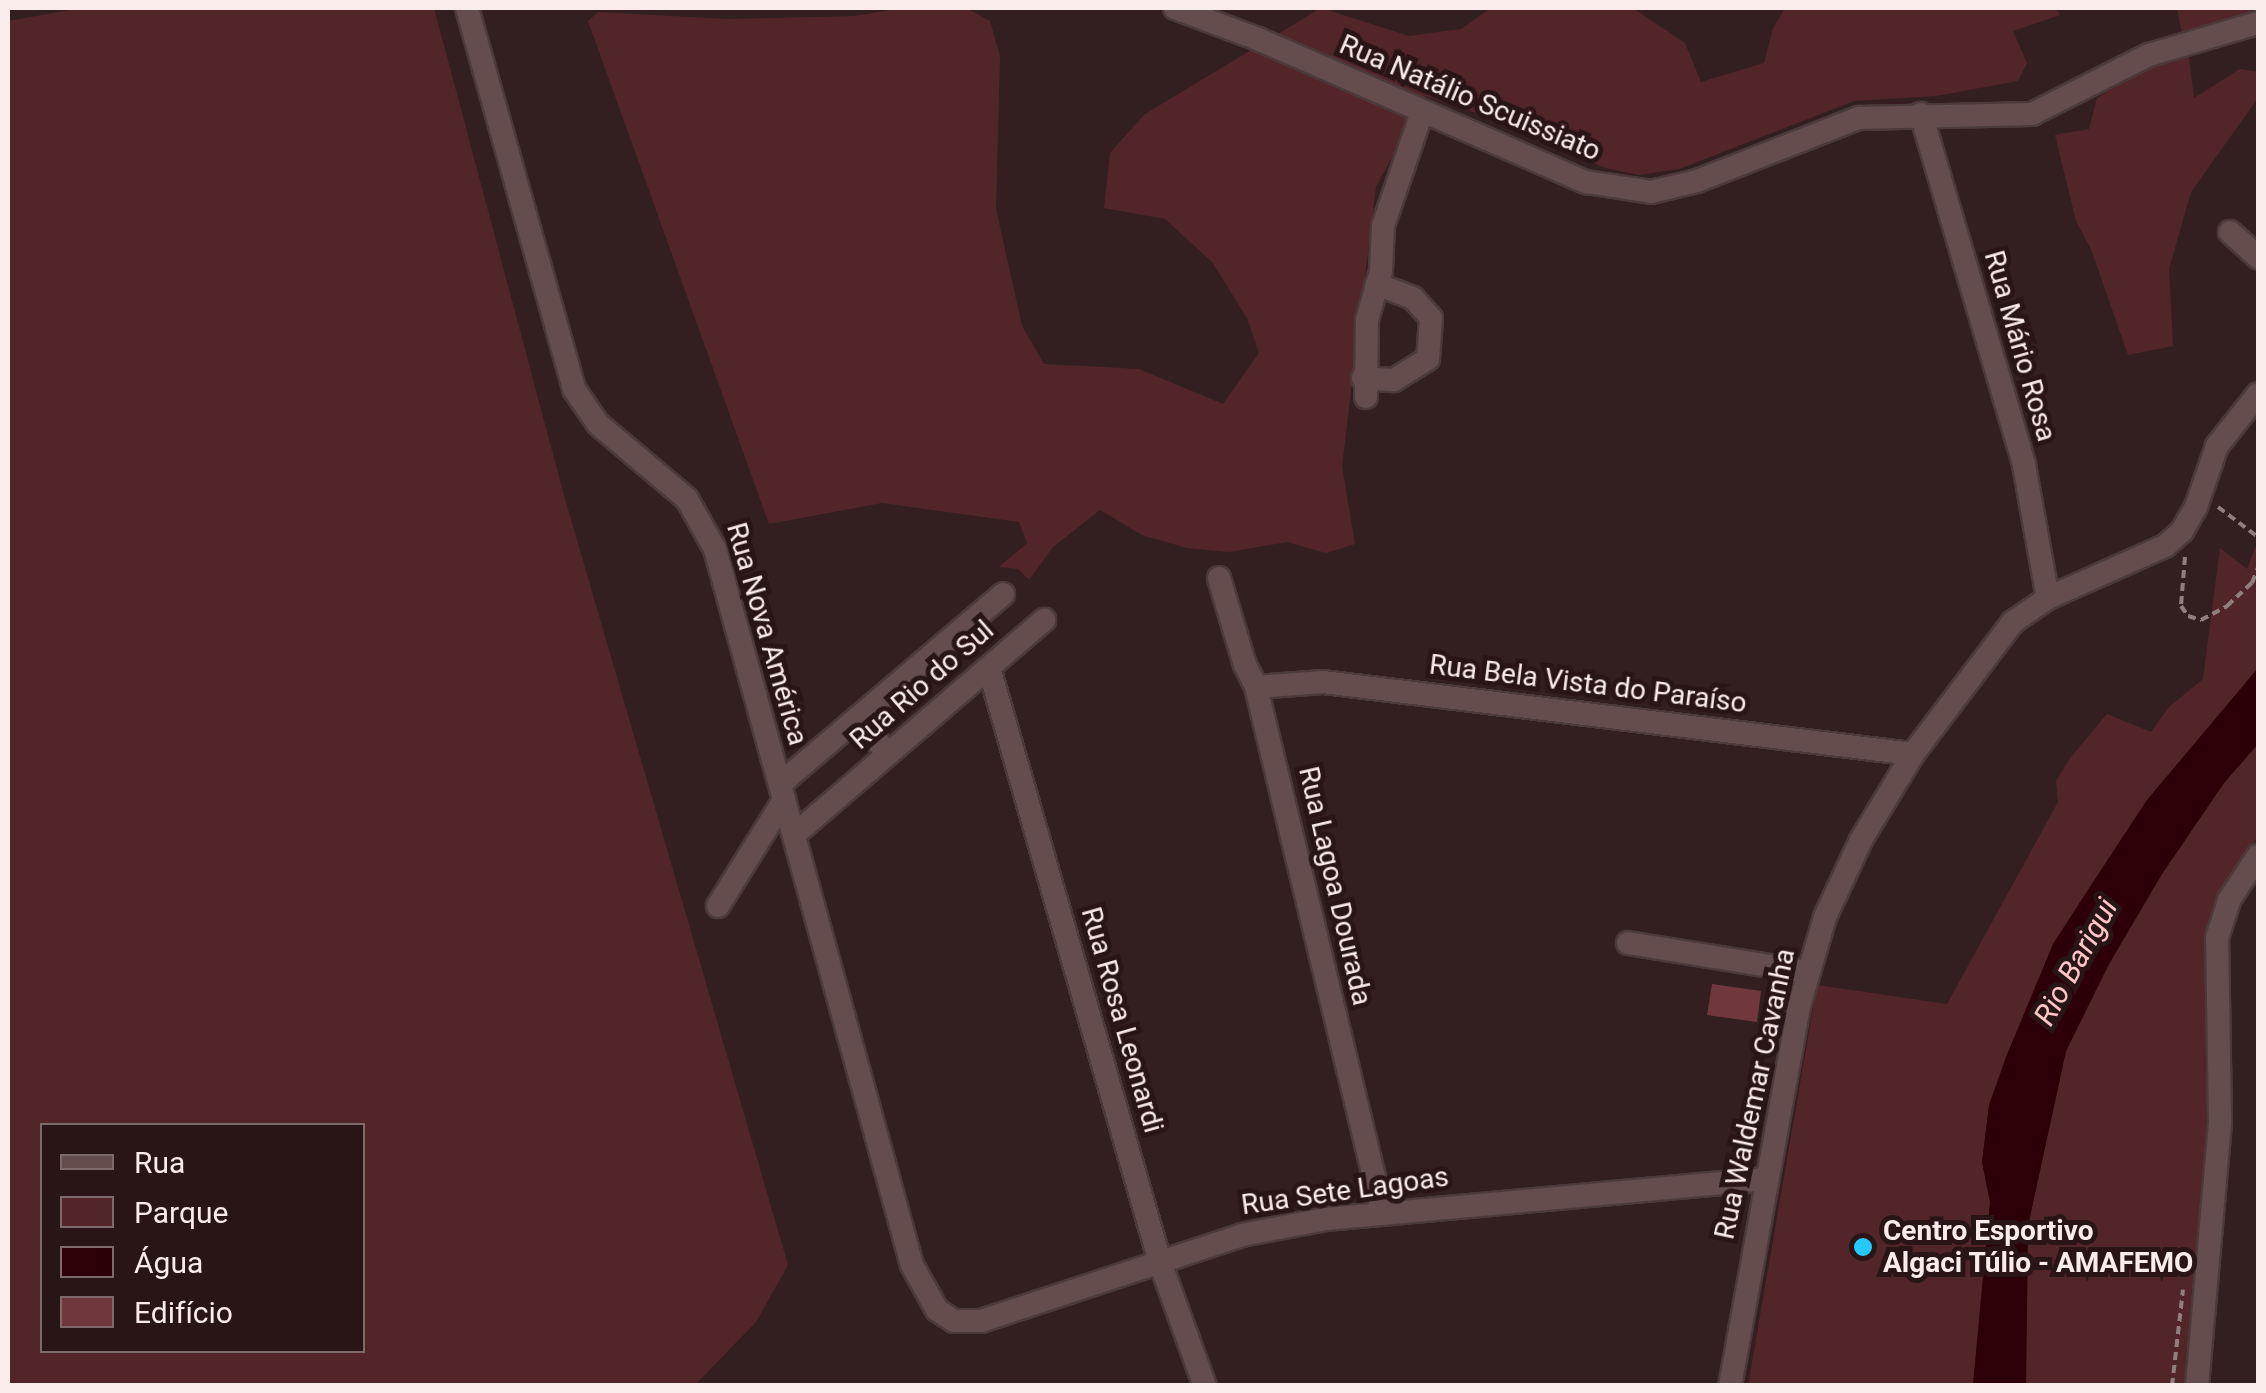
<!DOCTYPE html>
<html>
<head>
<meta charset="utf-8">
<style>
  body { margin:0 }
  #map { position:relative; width:2266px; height:1393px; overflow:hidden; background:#341f20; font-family:Roboto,sans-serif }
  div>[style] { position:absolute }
  .green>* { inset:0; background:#522629 }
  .water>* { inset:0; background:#2c0006 }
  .building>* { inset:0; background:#70383c }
  .path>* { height:4px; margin-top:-2px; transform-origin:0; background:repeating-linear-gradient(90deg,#917f80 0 8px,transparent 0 13px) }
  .roads { filter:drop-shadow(2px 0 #4c3a3b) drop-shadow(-2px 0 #4c3a3b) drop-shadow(0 2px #4c3a3b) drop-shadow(0 -2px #4c3a3b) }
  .minor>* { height:22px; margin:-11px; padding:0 11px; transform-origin:11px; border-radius:11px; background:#654d4e }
  .dots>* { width:28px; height:28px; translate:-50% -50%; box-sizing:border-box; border:5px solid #291516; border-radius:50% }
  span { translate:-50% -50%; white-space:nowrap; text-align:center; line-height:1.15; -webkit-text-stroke:10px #291516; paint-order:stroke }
  .street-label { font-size:28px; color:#fbecec }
  .poi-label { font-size:28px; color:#fbecec; font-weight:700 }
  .left { translate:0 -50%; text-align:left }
  .water-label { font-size:30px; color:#fec6c7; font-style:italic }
  .frame { position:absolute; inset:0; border:10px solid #fbecec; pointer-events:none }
  .legend { position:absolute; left:40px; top:1123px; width:325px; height:230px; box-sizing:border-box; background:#291516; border:2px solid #7d6b6c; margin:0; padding:12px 18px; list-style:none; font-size:30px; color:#fbecec }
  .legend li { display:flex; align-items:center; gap:20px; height:50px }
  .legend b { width:50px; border:2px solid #7d6b6c }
</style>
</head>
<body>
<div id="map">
  <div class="green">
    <i style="clip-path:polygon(evenodd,82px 8px,434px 8px,563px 492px,788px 1265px,756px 1322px,695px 1385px,8px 1385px,8px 21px,82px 8px,42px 1126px,362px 1126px,362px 1350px,42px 1350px,42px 1126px)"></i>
    <i style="clip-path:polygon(902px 8px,966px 8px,990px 21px,1000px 56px,996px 209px,1022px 326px,1044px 364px,1139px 369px,1223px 404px,1259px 353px,1247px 318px,1212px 262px,1165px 219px,1104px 208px,1110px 153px,1145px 114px,1321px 8px,1409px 36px,1461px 29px,1491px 8px,1634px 9px,1685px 43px,1701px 82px,1764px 63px,1773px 28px,1785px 8px,2056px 8px,2060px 15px,2013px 31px,2027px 63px,2018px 81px,1936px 96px,1854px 101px,1679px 169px,1639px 175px,1602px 167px,1533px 132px,1425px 96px,1376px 187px,1342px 466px,1355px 544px,1326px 553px,1287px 542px,1229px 552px,1187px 548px,1142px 535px,1100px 510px,1053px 547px,1029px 580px,1018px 569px,999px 567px,1027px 543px,1019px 522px,882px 503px,769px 524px,588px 21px,598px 12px,728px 19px,855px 16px)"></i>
    <i style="clip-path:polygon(2177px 8px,2251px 8px,2250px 13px,2182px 34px)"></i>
    <i style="clip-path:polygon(2169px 56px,2189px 57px,2194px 98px,2240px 69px,2258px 72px,2258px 98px,2191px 192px,2169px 269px,2173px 346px,2128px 355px,2091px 249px,2076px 221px,2055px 135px,2089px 129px,2097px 98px)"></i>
    <i style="clip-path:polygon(2258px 541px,2258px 668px,2147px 800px,2053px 944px,1989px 1105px,1982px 1162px,1990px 1202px,1973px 1385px,1748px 1386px,1817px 985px,1947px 1004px,2058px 802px,2056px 781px,2070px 758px,2107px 714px,2151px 732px,2169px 707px,2203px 679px,2220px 548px,2247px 569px)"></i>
    <i style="clip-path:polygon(2258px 744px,2258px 837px,2224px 885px,2208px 923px,2204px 966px,2214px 1121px,2195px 1385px,2026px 1386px,2028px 1226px,2066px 1051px,2109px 964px,2162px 874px,2224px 783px)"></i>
  </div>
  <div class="water">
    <i style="clip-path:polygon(2258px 668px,2258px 744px,2224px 783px,2162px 874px,2109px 964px,2066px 1051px,2028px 1226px,2026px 1385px,1973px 1385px,1990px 1202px,1982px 1162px,1989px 1105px,2006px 1057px,2053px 944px,2095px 879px,2147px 800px)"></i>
  </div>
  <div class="building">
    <i style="clip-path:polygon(1712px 984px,1761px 991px,1757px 1022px,1707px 1015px)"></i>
  </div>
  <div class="path">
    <i style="left:2218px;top:507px;width:50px;rotate:36.9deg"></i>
    <i style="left:2185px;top:557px;width:49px;rotate:94.7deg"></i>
    <i style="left:2181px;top:606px;width:12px;rotate:55deg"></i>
    <i style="left:2188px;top:616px;width:14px;rotate:17deg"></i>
    <i style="left:2201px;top:620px;width:30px;rotate:-28deg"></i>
    <i style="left:2227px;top:606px;width:34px;rotate:-43deg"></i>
    <i style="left:2252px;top:583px;width:17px;rotate:-69deg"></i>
    <i style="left:2172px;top:1386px;width:97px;rotate:-83.5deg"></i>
  </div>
  <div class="roads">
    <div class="minor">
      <i style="left:467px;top:8px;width:396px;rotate:74.3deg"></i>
      <i style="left:574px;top:389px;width:42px;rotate:55.6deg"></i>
      <i style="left:598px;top:424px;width:116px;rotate:40.1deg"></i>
      <i style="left:687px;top:499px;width:57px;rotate:60.8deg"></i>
      <i style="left:715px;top:549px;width:743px;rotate:74.62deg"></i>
      <i style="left:912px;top:1265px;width:51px;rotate:60.9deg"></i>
      <i style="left:937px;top:1310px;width:20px;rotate:33deg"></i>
      <i style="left:954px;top:1321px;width:27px"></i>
      <i style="left:981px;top:1321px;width:275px;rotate:-18.2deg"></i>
      <i style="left:1242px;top:1235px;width:86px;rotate:-10.8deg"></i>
      <i style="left:1326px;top:1219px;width:442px;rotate:-5.2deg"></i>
      <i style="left:1175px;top:8px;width:89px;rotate:20.5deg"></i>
      <i style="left:1258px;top:39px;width:358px;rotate:23.6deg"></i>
      <i style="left:1586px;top:182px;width:66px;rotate:8.7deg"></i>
      <i style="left:1651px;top:192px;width:47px;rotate:-13.4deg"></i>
      <i style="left:1697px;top:181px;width:174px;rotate:-21.3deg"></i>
      <i style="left:1859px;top:118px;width:173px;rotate:-1.3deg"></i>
      <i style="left:2032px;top:114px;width:131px;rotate:-26.8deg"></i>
      <i style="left:2149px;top:55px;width:114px;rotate:-16.4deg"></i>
      <i style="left:1921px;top:114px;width:366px;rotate:73.6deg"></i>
      <i style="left:2024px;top:465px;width:135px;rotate:79.8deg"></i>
      <i style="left:2230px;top:232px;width:38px;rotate:42deg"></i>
      <i style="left:1363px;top:378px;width:31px;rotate:4deg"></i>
      <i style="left:1394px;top:380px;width:40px;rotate:-32deg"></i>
      <i style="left:1428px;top:359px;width:41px;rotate:-85.8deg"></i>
      <i style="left:1431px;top:318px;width:27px;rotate:-132deg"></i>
      <i style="left:1413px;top:298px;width:39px;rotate:-159deg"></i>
      <i style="left:1366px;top:397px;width:77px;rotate:-89.3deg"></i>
      <i style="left:1367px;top:320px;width:51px;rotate:-74.1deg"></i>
      <i style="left:1381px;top:271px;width:45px;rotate:-87.5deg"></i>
      <i style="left:1383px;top:226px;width:120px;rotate:-71.1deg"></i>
      <i style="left:1219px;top:578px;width:91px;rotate:73.4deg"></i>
      <i style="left:1245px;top:665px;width:25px;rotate:63deg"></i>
      <i style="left:1256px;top:687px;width:538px;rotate:76.45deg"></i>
      <i style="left:989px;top:668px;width:618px;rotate:73.94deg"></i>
      <i style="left:1160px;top:1262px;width:132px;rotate:70.1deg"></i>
      <i style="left:1256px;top:687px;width:67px;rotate:-4.3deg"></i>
      <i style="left:1323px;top:682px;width:594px;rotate:6.96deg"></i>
      <i style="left:858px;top:718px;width:47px;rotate:50.2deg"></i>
      <i style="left:780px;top:784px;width:293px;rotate:-40.4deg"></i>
      <i style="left:794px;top:835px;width:330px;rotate:-40.7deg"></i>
      <i style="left:718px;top:906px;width:125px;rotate:-58.1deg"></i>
      <i style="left:1628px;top:943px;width:182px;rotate:9.2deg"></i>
      <i style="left:1730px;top:1386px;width:382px;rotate:-79.7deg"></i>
      <i style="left:1798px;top:1010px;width:97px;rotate:-73.8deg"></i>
      <i style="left:1825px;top:917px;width:85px;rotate:-64.9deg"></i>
      <i style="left:1861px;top:840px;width:100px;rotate:-58.8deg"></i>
      <i style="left:1913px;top:754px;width:166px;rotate:-52.9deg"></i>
      <i style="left:2013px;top:622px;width:42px;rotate:-34.4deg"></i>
      <i style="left:2048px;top:598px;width:128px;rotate:-24deg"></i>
      <i style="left:2165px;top:546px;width:23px;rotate:-41deg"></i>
      <i style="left:2182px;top:531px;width:28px;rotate:-60deg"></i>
      <i style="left:2196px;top:507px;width:65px;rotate:-71deg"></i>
      <i style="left:2217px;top:446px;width:66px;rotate:-51.7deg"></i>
      <i style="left:2197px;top:1386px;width:265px;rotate:-85deg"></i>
      <i style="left:2220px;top:1122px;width:184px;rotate:-90.9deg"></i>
      <i style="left:2217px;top:938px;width:40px;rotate:-72deg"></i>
      <i style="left:2229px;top:900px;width:53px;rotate:-56.6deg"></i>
    </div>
  </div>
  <div class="dots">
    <i style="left:1863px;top:1247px;background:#26c9fe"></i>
  </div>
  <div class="street-label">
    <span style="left:1470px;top:98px;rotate:23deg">Rua Natálio Scuissiato</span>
    <span style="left:2020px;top:346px;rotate:74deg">Rua Mário Rosa</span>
    <span style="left:767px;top:634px;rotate:74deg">Rua Nova América</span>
    <span style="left:1588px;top:684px;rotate:7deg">Rua Bela Vista do Paraíso</span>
    <span style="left:922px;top:685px;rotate:-41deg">Rua Rio do Sul</span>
    <span style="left:1335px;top:886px;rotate:77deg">Rua Lagoa Dourada</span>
    <span style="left:1122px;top:1020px;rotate:74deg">Rua Rosa Leonardi</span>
    <span style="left:1755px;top:1094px;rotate:-78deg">Rua Waldemar Cavanha</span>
    <span style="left:1345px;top:1191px;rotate:-8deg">Rua Sete Lagoas</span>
  </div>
  <div class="poi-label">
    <span class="left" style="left:1883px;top:1247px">Centro Esportivo<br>Algaci Túlio - AMAFEMO</span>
  </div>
  <div class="water-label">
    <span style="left:2076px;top:962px;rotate:-61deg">Rio Barigui</span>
  </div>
  <div class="frame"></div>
  <ul class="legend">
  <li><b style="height:12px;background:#654d4e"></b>Rua</li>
  <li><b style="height:28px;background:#522629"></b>Parque</li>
  <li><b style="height:28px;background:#2c0006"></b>Água</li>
  <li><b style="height:28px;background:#70383c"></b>Edifício</li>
  </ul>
</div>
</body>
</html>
